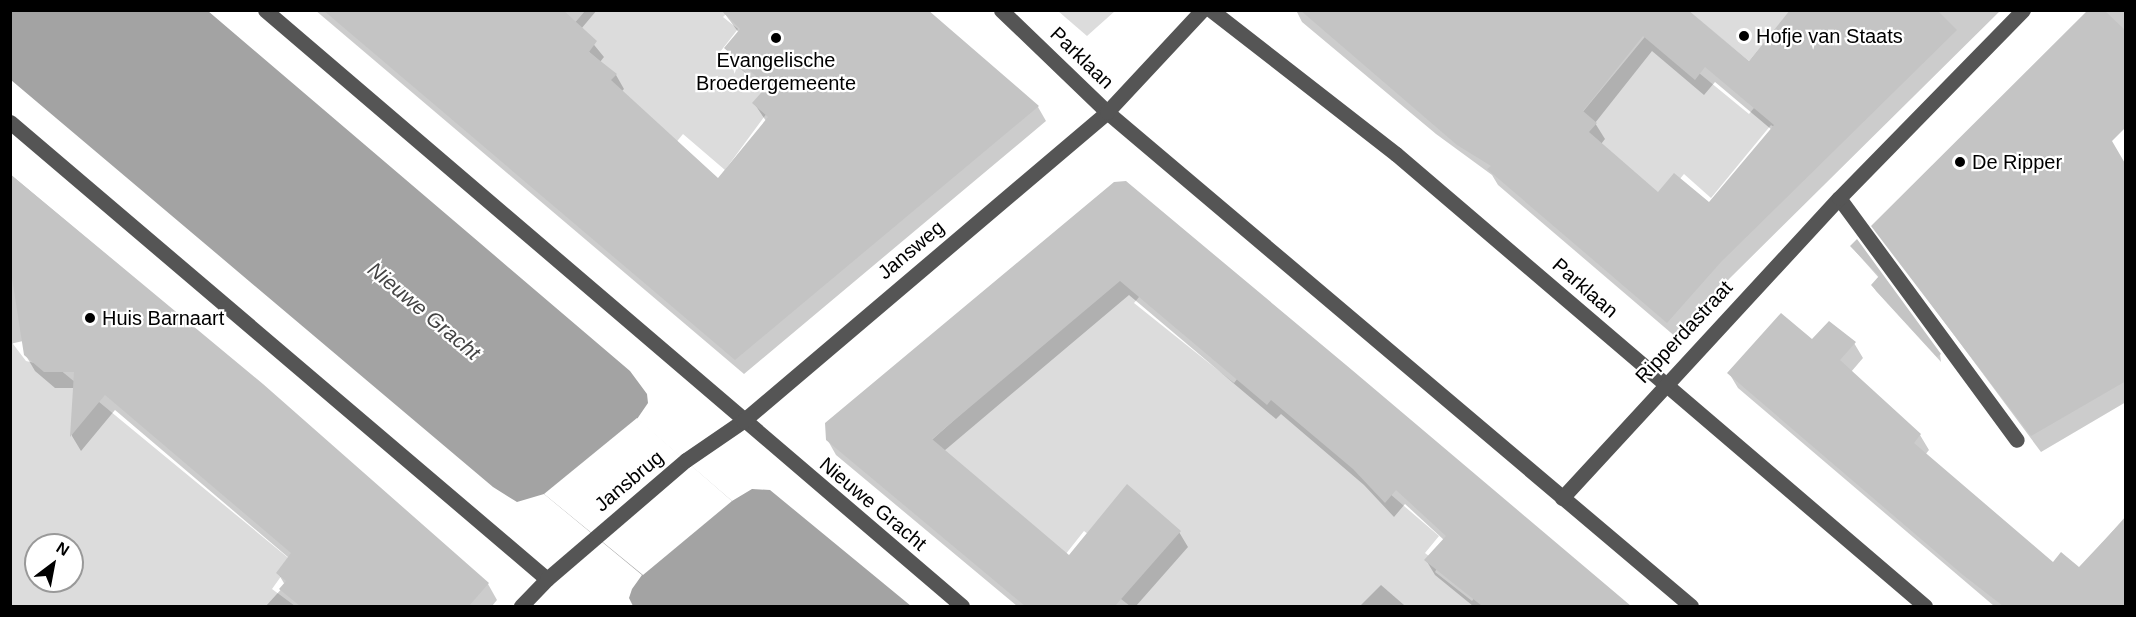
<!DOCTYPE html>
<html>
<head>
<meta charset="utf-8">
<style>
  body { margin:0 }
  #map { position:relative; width:2136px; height:617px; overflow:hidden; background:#fff; font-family:Helvetica,sans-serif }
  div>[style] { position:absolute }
  .green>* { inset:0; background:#dcdcdc }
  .water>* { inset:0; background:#a3a3a3 }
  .pier>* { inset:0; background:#fff }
  .shadow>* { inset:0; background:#0003 }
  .building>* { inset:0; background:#c4c4c4 }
  .minor>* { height:15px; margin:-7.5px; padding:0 7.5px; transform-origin:7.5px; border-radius:7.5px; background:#555 }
  .dots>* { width:16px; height:16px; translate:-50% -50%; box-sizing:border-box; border:3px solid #fff; border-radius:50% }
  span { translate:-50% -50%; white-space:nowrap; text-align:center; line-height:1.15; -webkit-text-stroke:4.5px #fff; paint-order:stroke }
  .poi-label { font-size:20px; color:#000 }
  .left { translate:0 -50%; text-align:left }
  .street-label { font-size:20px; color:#000 }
  .water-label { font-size:21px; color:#444; font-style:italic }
  .frame { position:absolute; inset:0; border:12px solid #000; pointer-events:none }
  .north { position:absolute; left:24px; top:533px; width:60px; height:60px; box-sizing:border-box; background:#fff; border:2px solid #999; border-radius:50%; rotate:32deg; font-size:16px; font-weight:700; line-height:24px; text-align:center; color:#000 }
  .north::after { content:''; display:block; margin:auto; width:21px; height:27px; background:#000; clip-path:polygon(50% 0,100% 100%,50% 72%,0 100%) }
</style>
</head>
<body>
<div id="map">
  <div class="green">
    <i style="clip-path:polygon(585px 11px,729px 11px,723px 17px,738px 29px,720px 52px,778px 98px,725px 170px,683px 134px,660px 162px,590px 103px,614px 74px,567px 32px)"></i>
    <i style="clip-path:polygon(1058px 11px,1115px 11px,1087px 36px)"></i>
    <i style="clip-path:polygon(1688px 11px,1790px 11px,1749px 61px)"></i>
    <i style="clip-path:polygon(1649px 32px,1749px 114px,1777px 80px,1783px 134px,1771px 125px,1711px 198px,1684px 174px,1659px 204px,1568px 130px)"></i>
    <i style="clip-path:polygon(1121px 272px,1144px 291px,1134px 303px,1234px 383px,1253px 359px,1319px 433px,1439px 536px,1425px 553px,1439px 564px,1435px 572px,1472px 601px,1487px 582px,1518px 606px,1130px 606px,1121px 599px,1115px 555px,1084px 531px,1065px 555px,924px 447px)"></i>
    <i style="clip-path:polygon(evenodd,10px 340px,26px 361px,59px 369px,292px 561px,272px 589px,295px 606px,11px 606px,10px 340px,36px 545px,72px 545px,72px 581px,36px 581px,36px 545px)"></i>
  </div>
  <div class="water">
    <i style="clip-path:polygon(11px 11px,208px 11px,630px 371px,647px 394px,648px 403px,637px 419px,732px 501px,752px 489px,770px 490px,911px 606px,633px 606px,629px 598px,632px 589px,642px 575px,544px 494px,517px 502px,493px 487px,11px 80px)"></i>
  </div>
  <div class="pier">
    <i style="clip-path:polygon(637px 418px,732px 501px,643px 575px,544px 494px)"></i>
  </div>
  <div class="shadow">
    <i style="clip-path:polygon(315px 10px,597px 10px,581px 29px,604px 57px,600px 62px,616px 75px,624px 89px,621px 92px,719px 180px,766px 121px,754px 103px,765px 90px,734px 63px,726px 48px,739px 33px,722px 10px,1038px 107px,1046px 121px,744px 374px)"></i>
    <i style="clip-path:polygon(evenodd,1296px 10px,1686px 10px,1749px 63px,1792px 10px,2001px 10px,1730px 278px,1677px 338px,1498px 185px,1492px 175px,1436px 134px,1302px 22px,1296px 10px,1652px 51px,1704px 95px,1715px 82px,1772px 130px,1709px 204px,1658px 194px,1601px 144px,1605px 139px,1595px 123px,1652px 51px)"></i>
    <i style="clip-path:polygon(2091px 10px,2126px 10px,2126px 101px,2101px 125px,2126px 228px,2126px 402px,2041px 452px,1873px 226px)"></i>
    <i style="clip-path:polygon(10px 174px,262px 385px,488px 584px,497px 600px,492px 606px,266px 606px,285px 585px,278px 573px,289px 558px,115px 410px,81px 451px,72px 436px,74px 388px,55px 388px,35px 371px,25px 354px,23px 341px,10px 344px)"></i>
    <i style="clip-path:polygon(1126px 183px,1628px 606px,1473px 606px,1435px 575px,1426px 560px,1444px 540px,1405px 504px,1394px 517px,1364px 485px,1281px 414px,1276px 419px,1129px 295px,944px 451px,1069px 557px,1179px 532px,1188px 547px,1136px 606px,1017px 606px,836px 455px,827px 439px)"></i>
    <i style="clip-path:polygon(1857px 242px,1940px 354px,1941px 362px,1876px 291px,1872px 285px,1879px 278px,1856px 252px,1852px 246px)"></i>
    <i style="clip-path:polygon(1812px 341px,1854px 343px,1863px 358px,1851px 372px,1920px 435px,1929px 450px,1925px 455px,2054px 564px,2079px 569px,2126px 516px,2126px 606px,1994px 606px,1738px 388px,1729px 373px)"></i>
    <i style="clip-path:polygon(1381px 585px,1404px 605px,1405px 606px,1360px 606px)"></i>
  </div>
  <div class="building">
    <i style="clip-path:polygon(323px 10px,563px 10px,597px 41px,589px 52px,617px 74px,611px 80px,718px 178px,768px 117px,752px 103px,767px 86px,724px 48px,740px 29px,721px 10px,928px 10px,1039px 106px,735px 360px)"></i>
    <i style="clip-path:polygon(evenodd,1300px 10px,1688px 10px,1749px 61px,1790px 10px,1937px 10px,1957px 30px,1721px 262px,1667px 323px,1487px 169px,1491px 166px,1457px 145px,1300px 10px,1643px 36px,1695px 80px,1705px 67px,1774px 125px,1709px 202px,1674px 173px,1658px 192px,1589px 132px,1597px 123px,1583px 111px,1643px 36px)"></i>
    <i style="clip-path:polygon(2088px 10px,2104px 10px,2126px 31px,2126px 127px,2112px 141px,2126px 165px,2126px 381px,2031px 436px,1871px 226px)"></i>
    <i style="clip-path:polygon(10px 174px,263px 384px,489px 583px,469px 606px,300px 606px,279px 589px,286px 581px,276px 573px,291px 553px,105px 395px,70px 437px,74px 372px,44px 372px,24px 355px,10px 265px)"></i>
    <i style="clip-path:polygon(1126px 181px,1352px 370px,1631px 606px,1482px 606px,1424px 560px,1446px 536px,1396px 490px,1385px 503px,1353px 469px,1271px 400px,1267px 405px,1120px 281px,932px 439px,1069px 555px,1127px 484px,1181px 531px,1115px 606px,1025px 606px,826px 440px,825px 423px,1114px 182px)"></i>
    <i style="clip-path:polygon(1857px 239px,1941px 354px,1937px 357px,1871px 285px,1879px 276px,1850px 246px)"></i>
    <i style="clip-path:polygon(1781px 313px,1812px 339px,1829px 321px,1856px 342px,1840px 360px,1921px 434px,1914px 443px,2053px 562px,2061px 552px,2079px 567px,2126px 517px,2126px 606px,2003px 606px,1963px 575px,1727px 373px)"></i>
  </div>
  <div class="minor">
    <i style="left:265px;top:10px;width:917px;rotate:40.53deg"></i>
    <i style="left:1001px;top:10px;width:147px;rotate:43.9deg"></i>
    <i style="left:1107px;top:112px;width:765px;rotate:40.23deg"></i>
    <i style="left:1211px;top:10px;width:234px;rotate:37.9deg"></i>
    <i style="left:1396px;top:154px;width:696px;rotate:40.51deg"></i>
    <i style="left:10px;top:122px;width:705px;rotate:40.4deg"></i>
    <i style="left:1839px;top:198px;width:300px;rotate:53.7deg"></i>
    <i style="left:1562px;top:498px;width:408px;rotate:-47.3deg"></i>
    <i style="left:1839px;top:198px;width:263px;rotate:-45.6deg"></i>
    <i style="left:521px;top:606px;width:37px;rotate:-46deg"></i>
    <i style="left:547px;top:579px;width:183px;rotate:-40.6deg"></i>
    <i style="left:686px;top:460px;width:69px;rotate:-34.4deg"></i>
    <i style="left:743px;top:421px;width:477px;rotate:-40.3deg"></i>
    <i style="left:1107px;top:112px;width:139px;rotate:-47deg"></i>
  </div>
  <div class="dots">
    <i style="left:1744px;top:36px;background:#000"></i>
    <i style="left:776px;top:38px;background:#000"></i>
    <i style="left:1960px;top:162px;background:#000"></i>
    <i style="left:90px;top:318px;background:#000"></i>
  </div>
  <div class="poi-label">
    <span class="left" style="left:1756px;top:36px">Hofje van Staats</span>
    <span style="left:776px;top:72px">Evangelische<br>Broedergemeente</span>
    <span class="left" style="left:1972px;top:162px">De Ripper</span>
    <span class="left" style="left:102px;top:318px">Huis Barnaart</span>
  </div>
  <div class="street-label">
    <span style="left:1082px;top:58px;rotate:44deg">Parklaan</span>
    <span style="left:911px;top:250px;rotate:-40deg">Jansweg</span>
    <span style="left:1585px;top:288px;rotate:41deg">Parklaan</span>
    <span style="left:1684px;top:332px;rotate:-47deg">Ripperdastraat</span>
    <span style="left:629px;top:481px;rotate:-40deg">Jansbrug</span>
    <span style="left:873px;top:504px;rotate:40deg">Nieuwe Gracht</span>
  </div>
  <div class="water-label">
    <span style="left:424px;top:311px;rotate:40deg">Nieuwe Gracht</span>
  </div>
  <div class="frame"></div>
  <div class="north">N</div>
</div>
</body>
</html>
